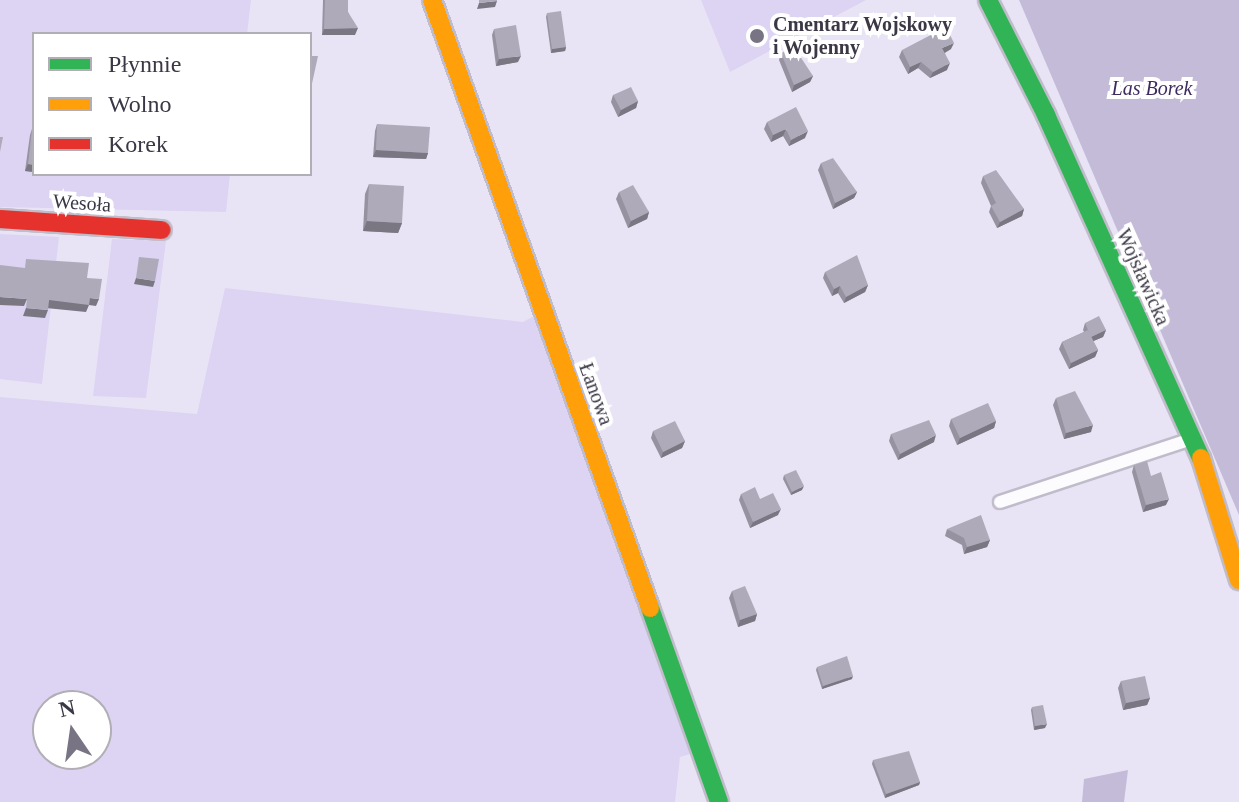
<!DOCTYPE html>
<html>
<head>
<meta charset="utf-8">
<style>
  body { margin:0 }
  #map { position:relative; width:1239px; height:802px; overflow:hidden; background:#e9e4f5; font-family:"Times New Roman",serif }
  div>[style] { position:absolute }
  .green>* { inset:0; background:#dcd4f2 }
  .forest>* { inset:0; background:#c4bbd9 }
  .roads { filter:drop-shadow(2px 0 #c0bcca) drop-shadow(-2px 0 #c0bcca) drop-shadow(0 2px #c0bcca) drop-shadow(0 -2px #c0bcca) }
  .street>* { height:12px; margin:-6px; padding:0 6px; transform-origin:6px; border-radius:6px; background:#fcfbfe }
  .fast>* { height:18px; margin:-9px; padding:0 9px; transform-origin:9px; border-radius:9px; background:#30b455 }
  .slow>* { height:18px; margin:-9px; padding:0 9px; transform-origin:9px; border-radius:9px; background:#ff9f0a }
  .jam>* { height:18px; margin:-9px; padding:0 9px; transform-origin:9px; border-radius:9px; background:#e5322d }
  .wall>* { inset:0; background:#9692a0 }
  .shaded-wall>* { inset:0; background:#7a7782 }
  .building>* { inset:0; background:#afaaba }
  .dots>* { width:22px; height:22px; translate:-50% -50%; box-sizing:border-box; border:4px solid #fff; border-radius:50% }
  span { translate:-50% -50%; white-space:nowrap; text-align:center; line-height:1.15; -webkit-text-stroke:8px #fff; paint-order:stroke }
  .poi-label { font-size:20px; color:#3b3745; font-weight:700 }
  .left { translate:0 -50%; text-align:left }
  .park-label { font-size:20px; color:#3d2b5f; font-style:italic }
  .street-label { font-size:20px; color:#3b3745 }
  .legend { position:absolute; left:32px; top:32px; width:280px; height:144px; box-sizing:border-box; background:#fff; border:2px solid #b1afb5; margin:0; padding:10px 14px; list-style:none; font-size:24px; color:#3b3745 }
  .legend li { display:flex; align-items:center; gap:16px; height:40px }
  .legend b { width:40px; border:2px solid #b1afb5 }
  .north { position:absolute; left:32px; top:690px; width:80px; height:80px; box-sizing:border-box; background:#fff; border:2px solid #b1afb5; border-radius:50%; rotate:347deg; font-size:22px; font-weight:700; line-height:32px; text-align:center; color:#3b3745 }
  .north::after { content:''; display:block; margin:auto; width:28px; height:36px; background:#787483; clip-path:polygon(50% 0,100% 100%,50% 72%,0 100%) }
</style>
</head>
<body>
<div id="map">
  <div class="green">
    <i style="clip-path:polygon(0 0,251px 0,247px 34px,34px 34px,34px 174px,230px 174px,226px 212px,0 207px)"></i>
    <i style="clip-path:polygon(701px 0,866px 0,730px 72px)"></i>
    <i style="clip-path:polygon(0 234px,59px 237px,42px 384px,0 379px)"></i>
    <i style="clip-path:polygon(112px 239px,166px 241px,146px 398px,93px 396px)"></i>
    <i style="clip-path:polygon(evenodd,225px 288px,523px 322px,536px 315px,690px 754px,680px 757px,675px 802px,0 802px,0 397px,197px 414px,225px 288px,48px 706px,96px 706px,96px 754px,48px 754px,48px 706px)"></i>
  </div>
  <div class="forest">
    <i style="clip-path:polygon(1019px 0,1239px 0,1239px 515px)"></i>
    <i style="clip-path:polygon(1128px 770px,1124px 802px,1082px 802px,1084px 779px)"></i>
  </div>
  <div class="roads">
    <div class="street">
      <i style="left:1000px;top:502px;width:202px;rotate:-18.2deg"></i>
    </div>
    <div class="fast">
      <i style="left:988px;top:0;width:129px;rotate:63.2deg"></i>
      <i style="left:1046px;top:115px;width:376px;rotate:65.7deg"></i>
      <i style="left:650px;top:608px;width:206px;rotate:70.4deg"></i>
    </div>
    <div class="slow">
      <i style="left:432px;top:0;width:646px;rotate:70.27deg"></i>
      <i style="left:1201px;top:458px;width:128px;rotate:72.7deg"></i>
    </div>
    <div class="jam">
      <i style="left:0;top:219px;width:162px;rotate:3.9deg"></i>
    </div>
  </div>
  <div class="wall">
    <i style="clip-path:polygon(323px 0,348px 0,348px 12px,355px 35px,322px 35px)"></i>
    <i style="clip-path:polygon(547px 13px,566px 47px,565px 51px,551px 53px,546px 17px)"></i>
    <i style="clip-path:polygon(494px 29px,518px 62px,496px 66px,492px 35px)"></i>
    <i style="clip-path:polygon(951px 49px,945px 53px,947px 70px,930px 78px,918px 68px,908px 74px,899px 57px,902px 50px)"></i>
    <i style="clip-path:polygon(781px 53px,813px 76px,810px 82px,792px 92px,779px 60px)"></i>
    <i style="clip-path:polygon(613px 95px,638px 101px,636px 108px,618px 117px,611px 102px)"></i>
    <i style="clip-path:polygon(767px 122px,805px 138px,789px 146px,783px 136px,771px 142px,764px 129px)"></i>
    <i style="clip-path:polygon(377px 124px,428px 153px,426px 159px,373px 157px,375px 131px)"></i>
    <i style="clip-path:polygon(32px 129px,34px 172px,25px 171px,30px 135px)"></i>
    <i style="clip-path:polygon(821px 163px,857px 192px,854px 198px,833px 209px,818px 170px)"></i>
    <i style="clip-path:polygon(983px 176px,1024px 209px,1022px 216px,997px 228px,989px 212px,991px 206px,981px 183px)"></i>
    <i style="clip-path:polygon(369px 184px,402px 223px,398px 233px,363px 231px,365px 194px)"></i>
    <i style="clip-path:polygon(619px 192px,649px 212px,647px 219px,628px 228px,616px 199px)"></i>
    <i style="clip-path:polygon(825px 272px,868px 285px,865px 292px,844px 303px,838px 293px,832px 296px,823px 278px)"></i>
    <i style="clip-path:polygon(1085px 323px,1106px 330px,1103px 337px,1093px 341px,1098px 350px,1095px 357px,1069px 369px,1059px 349px,1062px 342px,1084px 332px,1083px 330px)"></i>
    <i style="clip-path:polygon(1056px 398px,1091px 432px,1064px 439px,1053px 405px)"></i>
    <i style="clip-path:polygon(951px 419px,996px 421px,994px 428px,957px 445px,949px 426px)"></i>
    <i style="clip-path:polygon(653px 431px,685px 441px,682px 448px,661px 458px,651px 438px)"></i>
    <i style="clip-path:polygon(891px 434px,934px 442px,898px 460px,889px 441px)"></i>
    <i style="clip-path:polygon(1134px 465px,1151px 476px,1166px 505px,1143px 512px,1132px 472px)"></i>
    <i style="clip-path:polygon(784px 475px,802px 490px,791px 495px,783px 479px)"></i>
    <i style="clip-path:polygon(741px 494px,760px 499px,778px 515px,750px 528px,739px 500px)"></i>
    <i style="clip-path:polygon(947px 529px,990px 540px,987px 547px,964px 554px,962px 545px,945px 536px)"></i>
    <i style="clip-path:polygon(732px 591px,757px 614px,755px 621px,738px 627px,729px 598px)"></i>
    <i style="clip-path:polygon(817px 667px,852px 679px,822px 689px,816px 670px)"></i>
    <i style="clip-path:polygon(1121px 681px,1150px 698px,1147px 705px,1123px 710px,1118px 688px)"></i>
    <i style="clip-path:polygon(1032px 707px,1045px 728px,1034px 730px,1031px 710px)"></i>
    <i style="clip-path:polygon(873px 760px,920px 782px,919px 785px,885px 798px,872px 764px)"></i>
  </div>
  <div class="shaded-wall">
    <i style="clip-path:polygon(497px 1px,495px 7px,477px 9px,479px 3px)"></i>
    <i style="clip-path:polygon(358px 28px,355px 35px,322px 35px,324px 29px)"></i>
    <i style="clip-path:polygon(954px 43px,951px 49px,940px 55px,942px 48px)"></i>
    <i style="clip-path:polygon(566px 47px,565px 51px,551px 53px,552px 49px)"></i>
    <i style="clip-path:polygon(521px 56px,518px 62px,496px 66px,499px 59px)"></i>
    <i style="clip-path:polygon(921px 62px,918px 68px,908px 74px,910px 67px)"></i>
    <i style="clip-path:polygon(950px 63px,947px 70px,930px 78px,933px 72px)"></i>
    <i style="clip-path:polygon(813px 76px,810px 82px,792px 92px,794px 85px)"></i>
    <i style="clip-path:polygon(638px 101px,636px 108px,618px 117px,621px 110px)"></i>
    <i style="clip-path:polygon(786px 129px,783px 136px,771px 142px,773px 135px)"></i>
    <i style="clip-path:polygon(808px 131px,805px 138px,789px 146px,791px 140px)"></i>
    <i style="clip-path:polygon(376px 150px,428px 153px,426px 159px,373px 157px)"></i>
    <i style="clip-path:polygon(28px 164px,34px 165px,34px 172px,25px 171px)"></i>
    <i style="clip-path:polygon(857px 192px,854px 198px,833px 209px,835px 203px)"></i>
    <i style="clip-path:polygon(1024px 209px,1022px 216px,997px 228px,1000px 222px)"></i>
    <i style="clip-path:polygon(649px 212px,647px 219px,628px 228px,631px 221px)"></i>
    <i style="clip-path:polygon(367px 221px,402px 223px,398px 233px,363px 231px)"></i>
    <i style="clip-path:polygon(136px 278px,155px 281px,153px 287px,134px 284px)"></i>
    <i style="clip-path:polygon(868px 285px,865px 292px,844px 303px,846px 297px)"></i>
    <i style="clip-path:polygon(840px 286px,838px 293px,832px 296px,834px 289px)"></i>
    <i style="clip-path:polygon(0 297px,27px 299px,24px 306px,0 305px)"></i>
    <i style="clip-path:polygon(90px 298px,99px 299px,96px 306px,89px 305px,86px 312px,46px 308px,49px 300px)"></i>
    <i style="clip-path:polygon(26px 308px,48px 310px,45px 318px,23px 316px)"></i>
    <i style="clip-path:polygon(1106px 330px,1103px 337px,1089px 343px,1091px 337px)"></i>
    <i style="clip-path:polygon(1098px 350px,1095px 357px,1069px 369px,1071px 363px)"></i>
    <i style="clip-path:polygon(996px 421px,994px 428px,957px 445px,960px 438px)"></i>
    <i style="clip-path:polygon(1093px 425px,1091px 432px,1064px 439px,1066px 433px)"></i>
    <i style="clip-path:polygon(936px 435px,934px 442px,898px 460px,900px 454px)"></i>
    <i style="clip-path:polygon(685px 441px,682px 448px,661px 458px,663px 452px)"></i>
    <i style="clip-path:polygon(804px 486px,802px 490px,791px 495px,792px 492px)"></i>
    <i style="clip-path:polygon(1169px 499px,1166px 505px,1143px 512px,1146px 505px)"></i>
    <i style="clip-path:polygon(781px 509px,778px 515px,750px 528px,753px 522px)"></i>
    <i style="clip-path:polygon(990px 540px,987px 547px,964px 554px,967px 547px)"></i>
    <i style="clip-path:polygon(757px 614px,755px 621px,738px 627px,740px 620px)"></i>
    <i style="clip-path:polygon(853px 676px,852px 679px,822px 689px,823px 686px)"></i>
    <i style="clip-path:polygon(1150px 698px,1147px 705px,1123px 710px,1126px 703px)"></i>
    <i style="clip-path:polygon(1047px 724px,1045px 728px,1034px 730px,1035px 726px)"></i>
    <i style="clip-path:polygon(920px 782px,919px 785px,885px 798px,886px 794px)"></i>
  </div>
  <div class="building">
    <i style="clip-path:polygon(325px 0,348px 0,348px 12px,358px 28px,324px 29px)"></i>
    <i style="clip-path:polygon(479px 0,497px 0,497px 1px,479px 3px)"></i>
    <i style="clip-path:polygon(561px 11px,566px 47px,552px 49px,547px 13px)"></i>
    <i style="clip-path:polygon(516px 25px,521px 56px,499px 59px,494px 29px)"></i>
    <i style="clip-path:polygon(946px 27px,954px 43px,942px 48px,950px 63px,933px 72px,921px 62px,910px 67px,902px 50px)"></i>
    <i style="clip-path:polygon(794px 47px,813px 76px,794px 85px,781px 53px)"></i>
    <i style="clip-path:polygon(310px 56px,318px 56px,311px 88px,310px 88px)"></i>
    <i style="clip-path:polygon(631px 87px,638px 101px,621px 110px,613px 95px)"></i>
    <i style="clip-path:polygon(796px 107px,808px 131px,791px 140px,786px 129px,773px 135px,767px 122px)"></i>
    <i style="clip-path:polygon(377px 124px,430px 127px,428px 153px,376px 150px)"></i>
    <i style="clip-path:polygon(32px 129px,34px 129px,34px 165px,28px 164px)"></i>
    <i style="clip-path:polygon(0 137px,3px 137px,0 152px)"></i>
    <i style="clip-path:polygon(833px 158px,857px 192px,835px 203px,821px 163px)"></i>
    <i style="clip-path:polygon(996px 170px,1024px 209px,1000px 222px,991px 206px,996px 203px,983px 176px)"></i>
    <i style="clip-path:polygon(369px 184px,404px 186px,402px 223px,367px 221px)"></i>
    <i style="clip-path:polygon(633px 185px,649px 212px,631px 221px,619px 192px)"></i>
    <i style="clip-path:polygon(857px 255px,868px 285px,846px 297px,840px 286px,834px 289px,825px 272px)"></i>
    <i style="clip-path:polygon(139px 257px,159px 259px,155px 281px,136px 278px)"></i>
    <i style="clip-path:polygon(26px 259px,89px 263px,87px 278px,102px 279px,99px 299px,90px 298px,89px 305px,49px 300px,48px 310px,26px 308px,27px 299px,0 297px,0 265px,25px 268px)"></i>
    <i style="clip-path:polygon(1099px 316px,1106px 330px,1091px 337px,1085px 323px)"></i>
    <i style="clip-path:polygon(1088px 330px,1098px 350px,1071px 363px,1062px 342px)"></i>
    <i style="clip-path:polygon(1075px 391px,1093px 425px,1066px 433px,1056px 398px)"></i>
    <i style="clip-path:polygon(988px 403px,996px 421px,960px 438px,951px 419px)"></i>
    <i style="clip-path:polygon(929px 420px,936px 435px,900px 454px,891px 434px)"></i>
    <i style="clip-path:polygon(675px 421px,685px 441px,663px 452px,653px 431px)"></i>
    <i style="clip-path:polygon(1147px 461px,1151px 476px,1161px 472px,1169px 499px,1146px 505px,1134px 465px)"></i>
    <i style="clip-path:polygon(796px 470px,804px 486px,792px 492px,784px 475px)"></i>
    <i style="clip-path:polygon(755px 487px,760px 499px,773px 493px,781px 509px,753px 522px,741px 494px)"></i>
    <i style="clip-path:polygon(981px 515px,990px 540px,967px 547px,964px 538px,947px 529px)"></i>
    <i style="clip-path:polygon(745px 586px,757px 614px,740px 620px,732px 591px)"></i>
    <i style="clip-path:polygon(847px 656px,853px 676px,823px 686px,817px 667px)"></i>
    <i style="clip-path:polygon(1145px 676px,1150px 698px,1126px 703px,1121px 681px)"></i>
    <i style="clip-path:polygon(1043px 705px,1047px 724px,1035px 726px,1032px 707px)"></i>
    <i style="clip-path:polygon(909px 751px,920px 782px,886px 794px,873px 760px)"></i>
  </div>
  <div class="dots">
    <i style="left:757px;top:36px;background:#787483"></i>
  </div>
  <div class="poi-label">
    <span class="left" style="left:773px;top:36px">Cmentarz Wojskowy<br>i Wojenny</span>
  </div>
  <div class="park-label">
    <span style="left:1152px;top:88px">Las Borek</span>
  </div>
  <div class="street-label">
    <span style="left:82px;top:203px;rotate:4deg">Wesoła</span>
    <span style="left:1143px;top:277px;rotate:66deg">Wojsławicka</span>
    <span style="left:596px;top:394px;rotate:70deg">Łanowa</span>
  </div>
  <ul class="legend">
  <li><b style="height:10px;background:#30b455"></b>Płynnie</li>
  <li><b style="height:10px;background:#ff9f0a"></b>Wolno</li>
  <li><b style="height:10px;background:#e5322d"></b>Korek</li>
  </ul>
  <div class="north">N</div>
</div>
</body>
</html>
